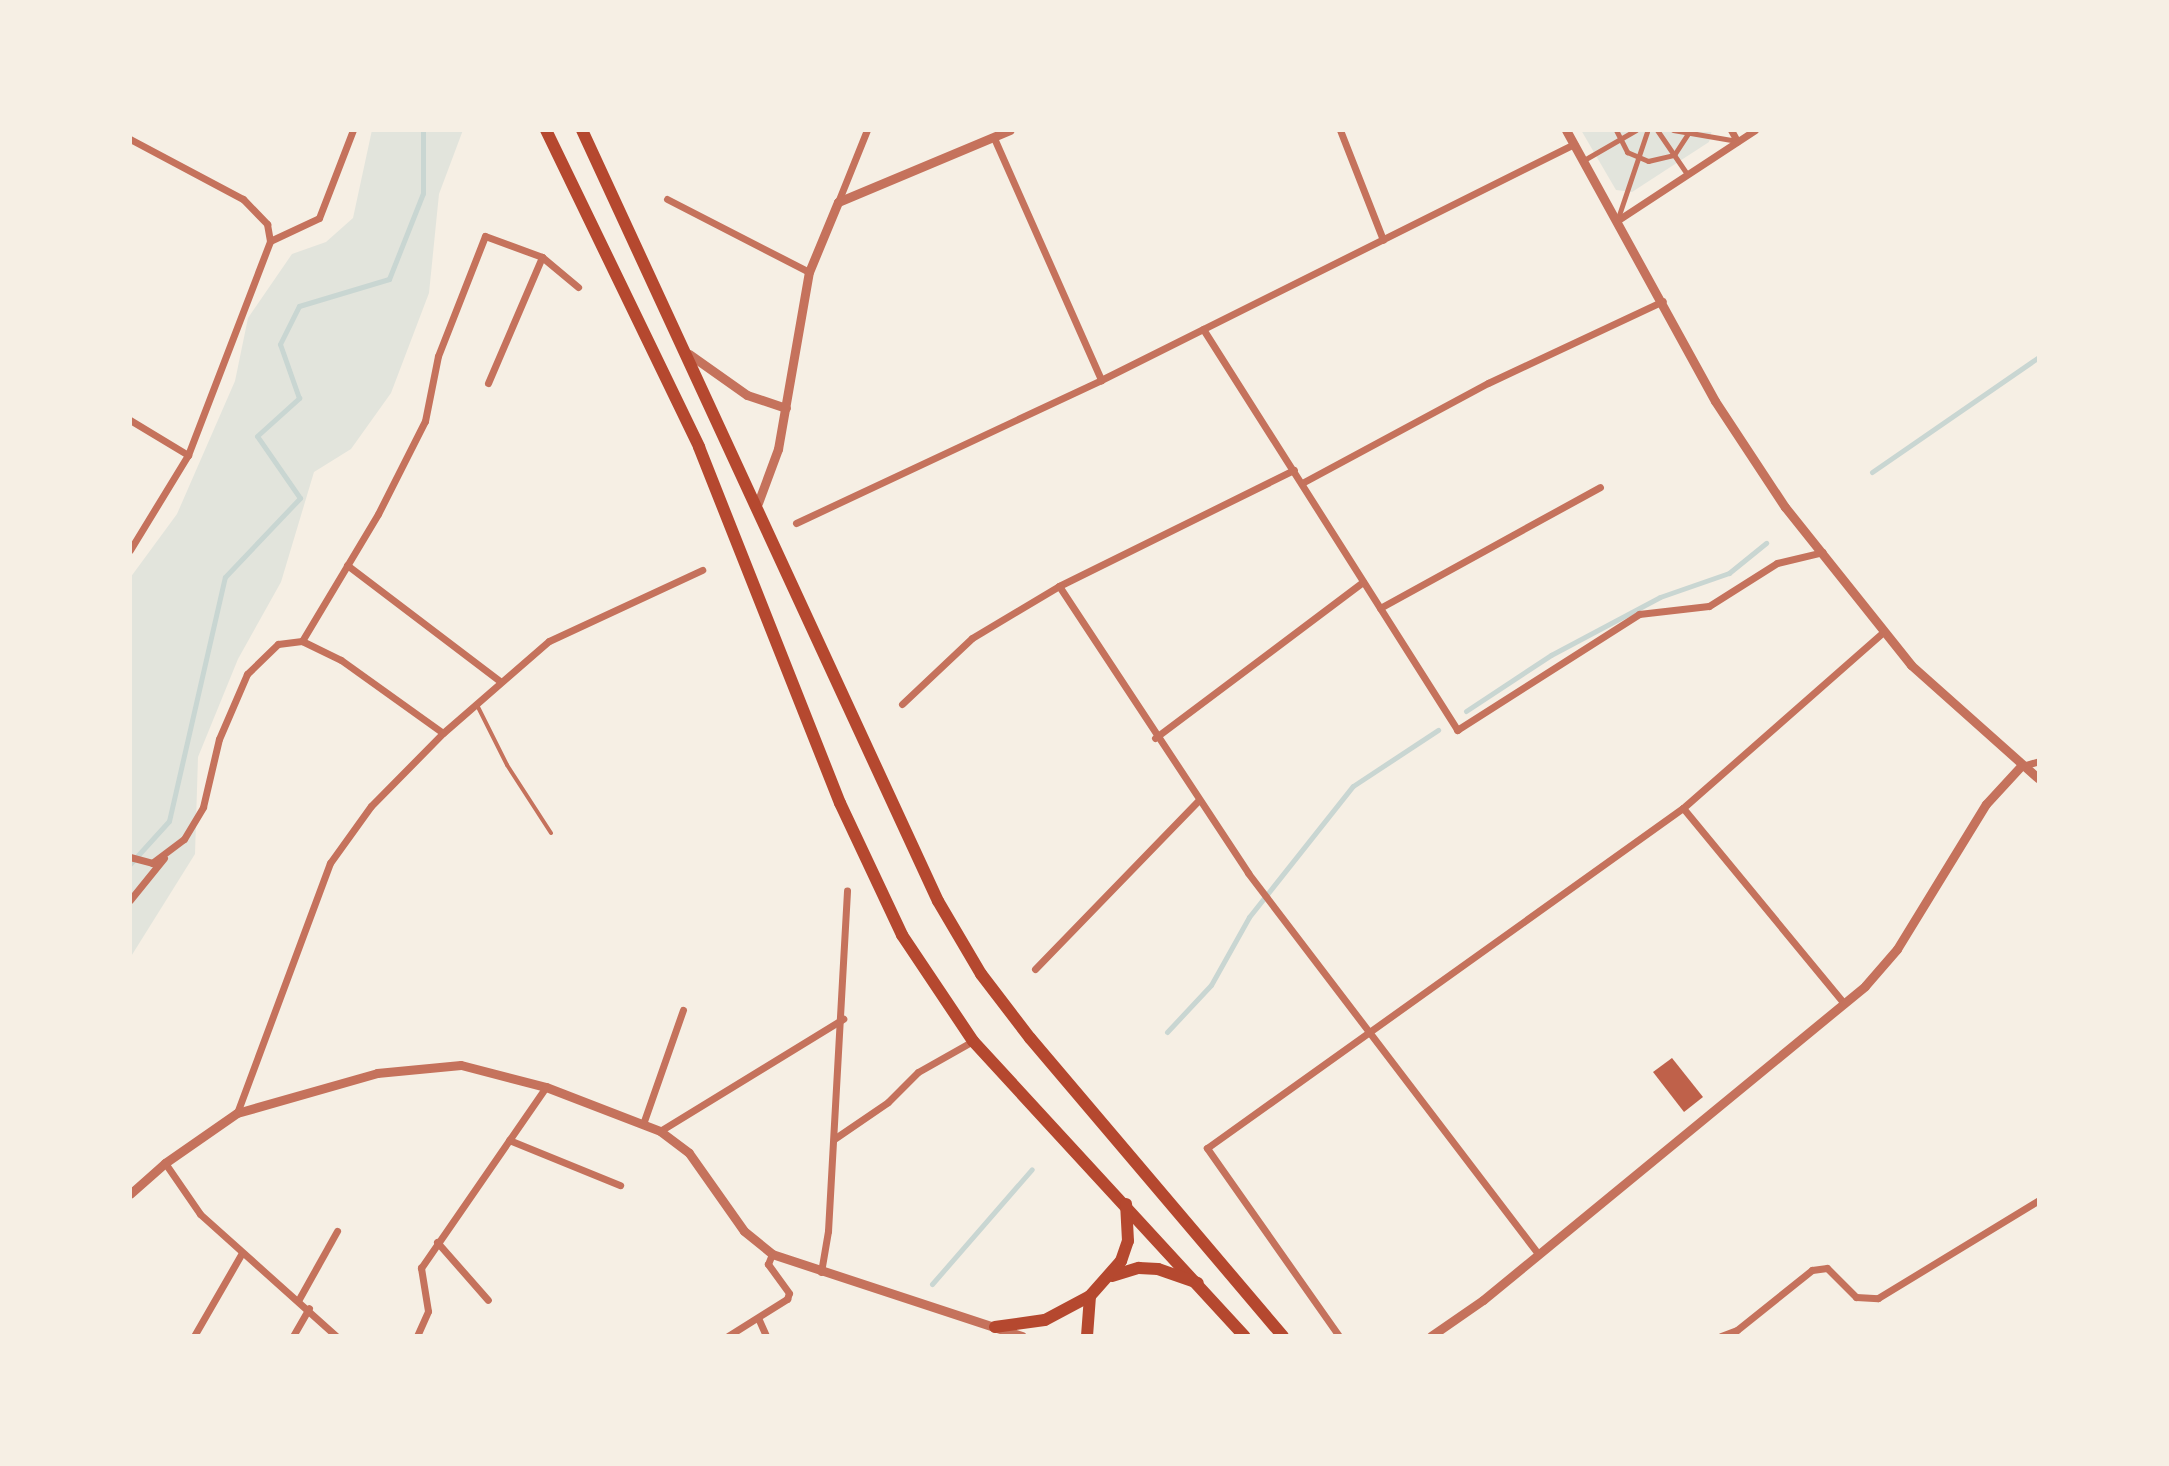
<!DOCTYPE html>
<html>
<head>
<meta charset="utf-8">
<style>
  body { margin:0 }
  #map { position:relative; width:2169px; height:1466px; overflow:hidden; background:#f6efe4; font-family:"Alegreya Sans",sans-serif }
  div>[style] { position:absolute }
  .green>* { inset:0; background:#e2e4dc }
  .stream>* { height:5px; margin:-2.5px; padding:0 2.5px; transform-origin:2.5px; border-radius:2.5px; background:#c9d6d2 }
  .building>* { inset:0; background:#bf614a }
  .service>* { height:4px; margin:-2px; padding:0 2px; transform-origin:2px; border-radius:2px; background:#c5725c }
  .pedestrian>* { height:5px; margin:-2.5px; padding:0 2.5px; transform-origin:2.5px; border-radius:2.5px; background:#c5725c }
  .minor>* { height:7px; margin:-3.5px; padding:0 3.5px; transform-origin:3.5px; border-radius:3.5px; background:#c5725c }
  .tertiary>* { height:9px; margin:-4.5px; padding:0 4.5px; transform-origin:4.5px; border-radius:4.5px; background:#c5725c }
  .trunk>* { height:12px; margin:-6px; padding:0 6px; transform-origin:6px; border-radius:6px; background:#b5482f }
  span { translate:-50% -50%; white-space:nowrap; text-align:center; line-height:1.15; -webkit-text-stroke:6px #f6efe4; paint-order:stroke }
  .frame { position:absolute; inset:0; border:132px solid #f6efe4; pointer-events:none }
</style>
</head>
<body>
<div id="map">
  <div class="green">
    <i style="clip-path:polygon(372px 130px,463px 130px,439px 194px,429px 293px,391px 393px,351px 449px,314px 472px,281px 582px,238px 659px,198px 757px,195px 854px,130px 958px,130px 578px,177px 514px,235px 381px,248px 318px,292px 254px,326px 242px,353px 218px)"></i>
    <i style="clip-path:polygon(1581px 130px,1712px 130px,1709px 142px,1632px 192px,1616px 190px)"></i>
  </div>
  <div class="stream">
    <i style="left:1872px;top:472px;width:203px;rotate:-34.6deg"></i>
    <i style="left:1466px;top:711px;width:102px;rotate:-33.4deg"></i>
    <i style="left:1551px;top:655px;width:123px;rotate:-28deg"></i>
    <i style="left:1660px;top:597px;width:73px;rotate:-19.2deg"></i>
    <i style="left:1729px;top:573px;width:48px;rotate:-39deg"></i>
    <i style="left:130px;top:864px;width:58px;rotate:-47.8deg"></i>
    <i style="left:169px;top:821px;width:250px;rotate:-77.1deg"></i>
    <i style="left:225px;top:577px;width:109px;rotate:-46.5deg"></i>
    <i style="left:300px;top:498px;width:75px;rotate:-124.7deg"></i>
    <i style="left:257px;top:436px;width:57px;rotate:-42.1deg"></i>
    <i style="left:299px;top:398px;width:57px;rotate:-109.4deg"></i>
    <i style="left:280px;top:344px;width:42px;rotate:-63.4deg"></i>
    <i style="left:299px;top:306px;width:94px;rotate:-16.7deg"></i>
    <i style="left:389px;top:279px;width:92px;rotate:-68.4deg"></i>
    <i style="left:423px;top:193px;width:63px;rotate:-90deg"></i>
    <i style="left:1167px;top:1032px;width:64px;rotate:-46.9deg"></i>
    <i style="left:1211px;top:985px;width:78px;rotate:-60.8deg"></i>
    <i style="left:1249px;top:917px;width:167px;rotate:-51.6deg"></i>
    <i style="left:1353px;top:786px;width:102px;rotate:-33.4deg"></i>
    <i style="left:932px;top:1284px;width:152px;rotate:-49deg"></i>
  </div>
  <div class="building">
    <i style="clip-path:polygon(1672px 1058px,1703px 1097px,1684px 1112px,1653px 1072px)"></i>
  </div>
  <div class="service">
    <i style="left:477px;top:705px;width:67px;rotate:63.4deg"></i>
    <i style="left:507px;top:765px;width:81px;rotate:57.1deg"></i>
  </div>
  <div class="pedestrian">
    <i style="left:1616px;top:130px;width:25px;rotate:63deg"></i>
    <i style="left:1627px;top:152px;width:23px;rotate:23deg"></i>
    <i style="left:1648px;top:161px;width:27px;rotate:-13deg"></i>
    <i style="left:1674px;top:155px;width:30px;rotate:-57deg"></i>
    <i style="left:1657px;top:130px;width:53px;rotate:55.7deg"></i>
    <i style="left:1673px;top:130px;width:65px;rotate:9.8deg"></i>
    <i style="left:1584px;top:160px;width:60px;rotate:-30deg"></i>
    <i style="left:1618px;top:218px;width:91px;rotate:-71.4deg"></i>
  </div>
  <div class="minor">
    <i style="left:1340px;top:130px;width:118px;rotate:68.6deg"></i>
    <i style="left:1731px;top:130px;width:13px;rotate:61deg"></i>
    <i style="left:994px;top:138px;width:265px;rotate:66.1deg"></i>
    <i style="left:130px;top:139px;width:128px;rotate:28deg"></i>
    <i style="left:243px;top:199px;width:35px;rotate:46deg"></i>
    <i style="left:267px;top:224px;width:17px;rotate:80deg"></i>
    <i style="left:667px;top:199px;width:160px;rotate:27.2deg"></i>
    <i style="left:838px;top:202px;width:78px;rotate:-68.1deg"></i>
    <i style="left:1618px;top:220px;width:164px;rotate:-33.3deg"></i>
    <i style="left:270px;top:241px;width:54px;rotate:-25.1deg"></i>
    <i style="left:319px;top:218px;width:94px;rotate:-68.9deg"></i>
    <i style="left:1203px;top:329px;width:475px;rotate:57.6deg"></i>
    <i style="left:1457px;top:730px;width:216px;rotate:-32.5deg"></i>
    <i style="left:1639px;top:614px;width:70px;rotate:-6.5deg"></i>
    <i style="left:1709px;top:606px;width:80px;rotate:-32.3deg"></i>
    <i style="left:1777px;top:563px;width:47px;rotate:-13.4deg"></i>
    <i style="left:488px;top:383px;width:137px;rotate:-66.8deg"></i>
    <i style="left:130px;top:420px;width:68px;rotate:31.1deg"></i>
    <i style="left:1302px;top:483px;width:211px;rotate:-28.3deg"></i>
    <i style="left:1488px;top:383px;width:193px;rotate:-25.1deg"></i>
    <i style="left:796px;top:523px;width:337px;rotate:-25.1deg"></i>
    <i style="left:1101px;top:380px;width:529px;rotate:-26.52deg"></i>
    <i style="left:130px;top:550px;width:111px;rotate:-58.6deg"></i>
    <i style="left:188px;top:455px;width:229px;rotate:-69deg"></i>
    <i style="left:347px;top:565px;width:193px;rotate:37.2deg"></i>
    <i style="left:1059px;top:586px;width:344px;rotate:56.6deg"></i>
    <i style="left:1248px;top:873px;width:477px;rotate:52.7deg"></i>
    <i style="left:1380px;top:608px;width:251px;rotate:-28.8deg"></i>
    <i style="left:302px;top:641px;width:148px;rotate:-59.1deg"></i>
    <i style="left:378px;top:514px;width:104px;rotate:-63.2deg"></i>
    <i style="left:425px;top:421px;width:66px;rotate:-78.7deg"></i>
    <i style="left:438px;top:356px;width:129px;rotate:-68.6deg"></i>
    <i style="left:485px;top:236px;width:61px;rotate:20.2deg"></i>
    <i style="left:542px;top:257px;width:47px;rotate:39.8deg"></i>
    <i style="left:902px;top:704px;width:96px;rotate:-43.3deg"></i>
    <i style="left:972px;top:638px;width:101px;rotate:-30.9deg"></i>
    <i style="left:1059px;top:586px;width:262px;rotate:-26.3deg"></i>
    <i style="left:1155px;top:738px;width:260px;rotate:-36.9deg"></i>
    <i style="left:2022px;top:766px;width:18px;rotate:-16deg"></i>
    <i style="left:1683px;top:808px;width:253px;rotate:50.5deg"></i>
    <i style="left:130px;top:857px;width:23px;rotate:15deg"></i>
    <i style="left:152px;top:863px;width:40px;rotate:-37deg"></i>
    <i style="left:184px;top:839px;width:37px;rotate:-59deg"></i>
    <i style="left:203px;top:807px;width:70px;rotate:-76.8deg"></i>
    <i style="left:219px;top:739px;width:71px;rotate:-66.7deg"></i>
    <i style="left:247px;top:674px;width:43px;rotate:-44.1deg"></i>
    <i style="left:278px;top:644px;width:24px;rotate:-7deg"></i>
    <i style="left:302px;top:641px;width:43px;rotate:26deg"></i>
    <i style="left:341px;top:660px;width:125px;rotate:35.6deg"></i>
    <i style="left:130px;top:900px;width:54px;rotate:-51deg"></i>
    <i style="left:1035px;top:969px;width:234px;rotate:-45.9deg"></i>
    <i style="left:237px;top:1113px;width:267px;rotate:-69.6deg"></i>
    <i style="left:330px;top:863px;width:70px;rotate:-54.3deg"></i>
    <i style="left:371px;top:806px;width:103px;rotate:-45.4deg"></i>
    <i style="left:443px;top:733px;width:140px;rotate:-41deg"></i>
    <i style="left:549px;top:641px;width:169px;rotate:-24.9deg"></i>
    <i style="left:643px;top:1124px;width:121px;rotate:-70.7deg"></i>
    <i style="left:660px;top:1131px;width:215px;rotate:-31.5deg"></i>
    <i style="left:834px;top:1139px;width:65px;rotate:-34.4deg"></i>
    <i style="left:888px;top:1102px;width:42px;rotate:-45deg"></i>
    <i style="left:918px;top:1072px;width:63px;rotate:-29.4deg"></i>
    <i style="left:509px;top:1140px;width:120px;rotate:22.1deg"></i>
    <i style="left:165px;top:1163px;width:62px;rotate:55.5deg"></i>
    <i style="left:200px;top:1214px;width:183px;rotate:41.9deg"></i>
    <i style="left:437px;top:1242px;width:77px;rotate:48.7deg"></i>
    <i style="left:821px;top:1272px;width:42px;rotate:-80.3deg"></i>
    <i style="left:828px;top:1231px;width:341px;rotate:-86.8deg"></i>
    <i style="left:299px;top:1299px;width:78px;rotate:-60.8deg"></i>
    <i style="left:759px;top:1320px;width:17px;rotate:66deg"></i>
    <i style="left:194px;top:1336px;width:96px;rotate:-60deg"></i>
    <i style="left:293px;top:1336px;width:32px;rotate:-60deg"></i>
    <i style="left:417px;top:1336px;width:27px;rotate:-66deg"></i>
    <i style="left:428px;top:1311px;width:44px;rotate:-99.2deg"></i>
    <i style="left:421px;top:1268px;width:220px;rotate:-55.4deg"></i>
    <i style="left:728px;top:1336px;width:70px;rotate:-32.1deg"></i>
    <i style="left:787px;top:1299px;width:6px;rotate:-72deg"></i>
    <i style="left:789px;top:1293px;width:36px;rotate:-126deg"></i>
    <i style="left:768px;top:1264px;width:11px;rotate:-68deg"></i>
    <i style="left:1339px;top:1336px;width:230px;rotate:-125.1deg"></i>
    <i style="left:1207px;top:1148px;width:585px;rotate:-35.54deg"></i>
    <i style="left:1683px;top:808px;width:266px;rotate:-41.3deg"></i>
    <i style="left:1721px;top:1336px;width:17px;rotate:-21deg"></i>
    <i style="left:1737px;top:1330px;width:96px;rotate:-38.7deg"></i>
    <i style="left:1812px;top:1270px;width:15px;rotate:-8deg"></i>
    <i style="left:1827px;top:1268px;width:41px;rotate:45deg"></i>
    <i style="left:1856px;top:1297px;width:22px;rotate:3deg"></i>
    <i style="left:1878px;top:1298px;width:188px;rotate:-31.3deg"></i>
  </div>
  <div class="tertiary">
    <i style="left:1566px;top:130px;width:309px;rotate:61.2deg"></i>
    <i style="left:1715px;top:401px;width:127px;rotate:56.6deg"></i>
    <i style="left:1785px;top:507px;width:202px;rotate:51.4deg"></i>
    <i style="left:1911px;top:665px;width:171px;rotate:41.7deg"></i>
    <i style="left:689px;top:354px;width:71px;rotate:35.3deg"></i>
    <i style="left:747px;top:395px;width:41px;rotate:18.4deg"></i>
    <i style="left:758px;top:503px;width:58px;rotate:-69.7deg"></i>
    <i style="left:778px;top:449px;width:180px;rotate:-80.1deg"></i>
    <i style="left:809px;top:272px;width:76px;rotate:-67.5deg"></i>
    <i style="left:838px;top:202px;width:186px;rotate:-22.7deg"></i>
    <i style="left:130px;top:1194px;width:47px;rotate:-41.5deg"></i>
    <i style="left:165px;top:1163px;width:88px;rotate:-34.8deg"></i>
    <i style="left:237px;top:1113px;width:146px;rotate:-15.9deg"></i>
    <i style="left:377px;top:1073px;width:84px;rotate:-5.4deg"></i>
    <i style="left:461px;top:1065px;width:88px;rotate:14.5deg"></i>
    <i style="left:546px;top:1087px;width:122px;rotate:21.1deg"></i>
    <i style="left:660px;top:1131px;width:36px;rotate:37deg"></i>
    <i style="left:689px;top:1153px;width:95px;rotate:54.8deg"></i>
    <i style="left:744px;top:1231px;width:36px;rotate:39deg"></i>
    <i style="left:772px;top:1254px;width:263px;rotate:18.2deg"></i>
    <i style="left:1431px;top:1336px;width:63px;rotate:-34.7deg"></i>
    <i style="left:1483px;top:1300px;width:494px;rotate:-39.4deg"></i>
    <i style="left:1865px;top:986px;width:49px;rotate:-49.1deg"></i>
    <i style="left:1897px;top:949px;width:170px;rotate:-58.5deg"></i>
    <i style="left:1986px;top:804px;width:52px;rotate:-47.4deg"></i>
  </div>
  <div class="trunk">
    <i style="left:546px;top:130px;width:352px;rotate:64.2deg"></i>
    <i style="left:699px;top:447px;width:383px;rotate:68.4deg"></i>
    <i style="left:840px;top:803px;width:146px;rotate:64.8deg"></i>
    <i style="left:902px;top:935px;width:128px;rotate:56.2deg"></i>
    <i style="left:973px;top:1041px;width:401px;rotate:47.4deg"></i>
    <i style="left:582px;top:130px;width:849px;rotate:65.22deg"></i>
    <i style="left:938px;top:901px;width:85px;rotate:59.5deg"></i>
    <i style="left:981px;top:974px;width:81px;rotate:52.6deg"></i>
    <i style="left:1030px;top:1038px;width:391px;rotate:49.7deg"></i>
    <i style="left:1112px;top:1276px;width:28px;rotate:-17deg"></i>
    <i style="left:1139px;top:1268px;width:19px;rotate:3deg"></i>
    <i style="left:1158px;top:1269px;width:42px;rotate:19.3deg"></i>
    <i style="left:995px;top:1327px;width:50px;rotate:-8deg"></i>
    <i style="left:1045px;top:1320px;width:51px;rotate:-28.1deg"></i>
    <i style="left:1090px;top:1296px;width:47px;rotate:-48.5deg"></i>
    <i style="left:1121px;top:1261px;width:21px;rotate:-71deg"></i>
    <i style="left:1128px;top:1241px;width:37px;rotate:-93deg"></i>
    <i style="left:1087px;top:1336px;width:40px;rotate:-85.7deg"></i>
  </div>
  <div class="frame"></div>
</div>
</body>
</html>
